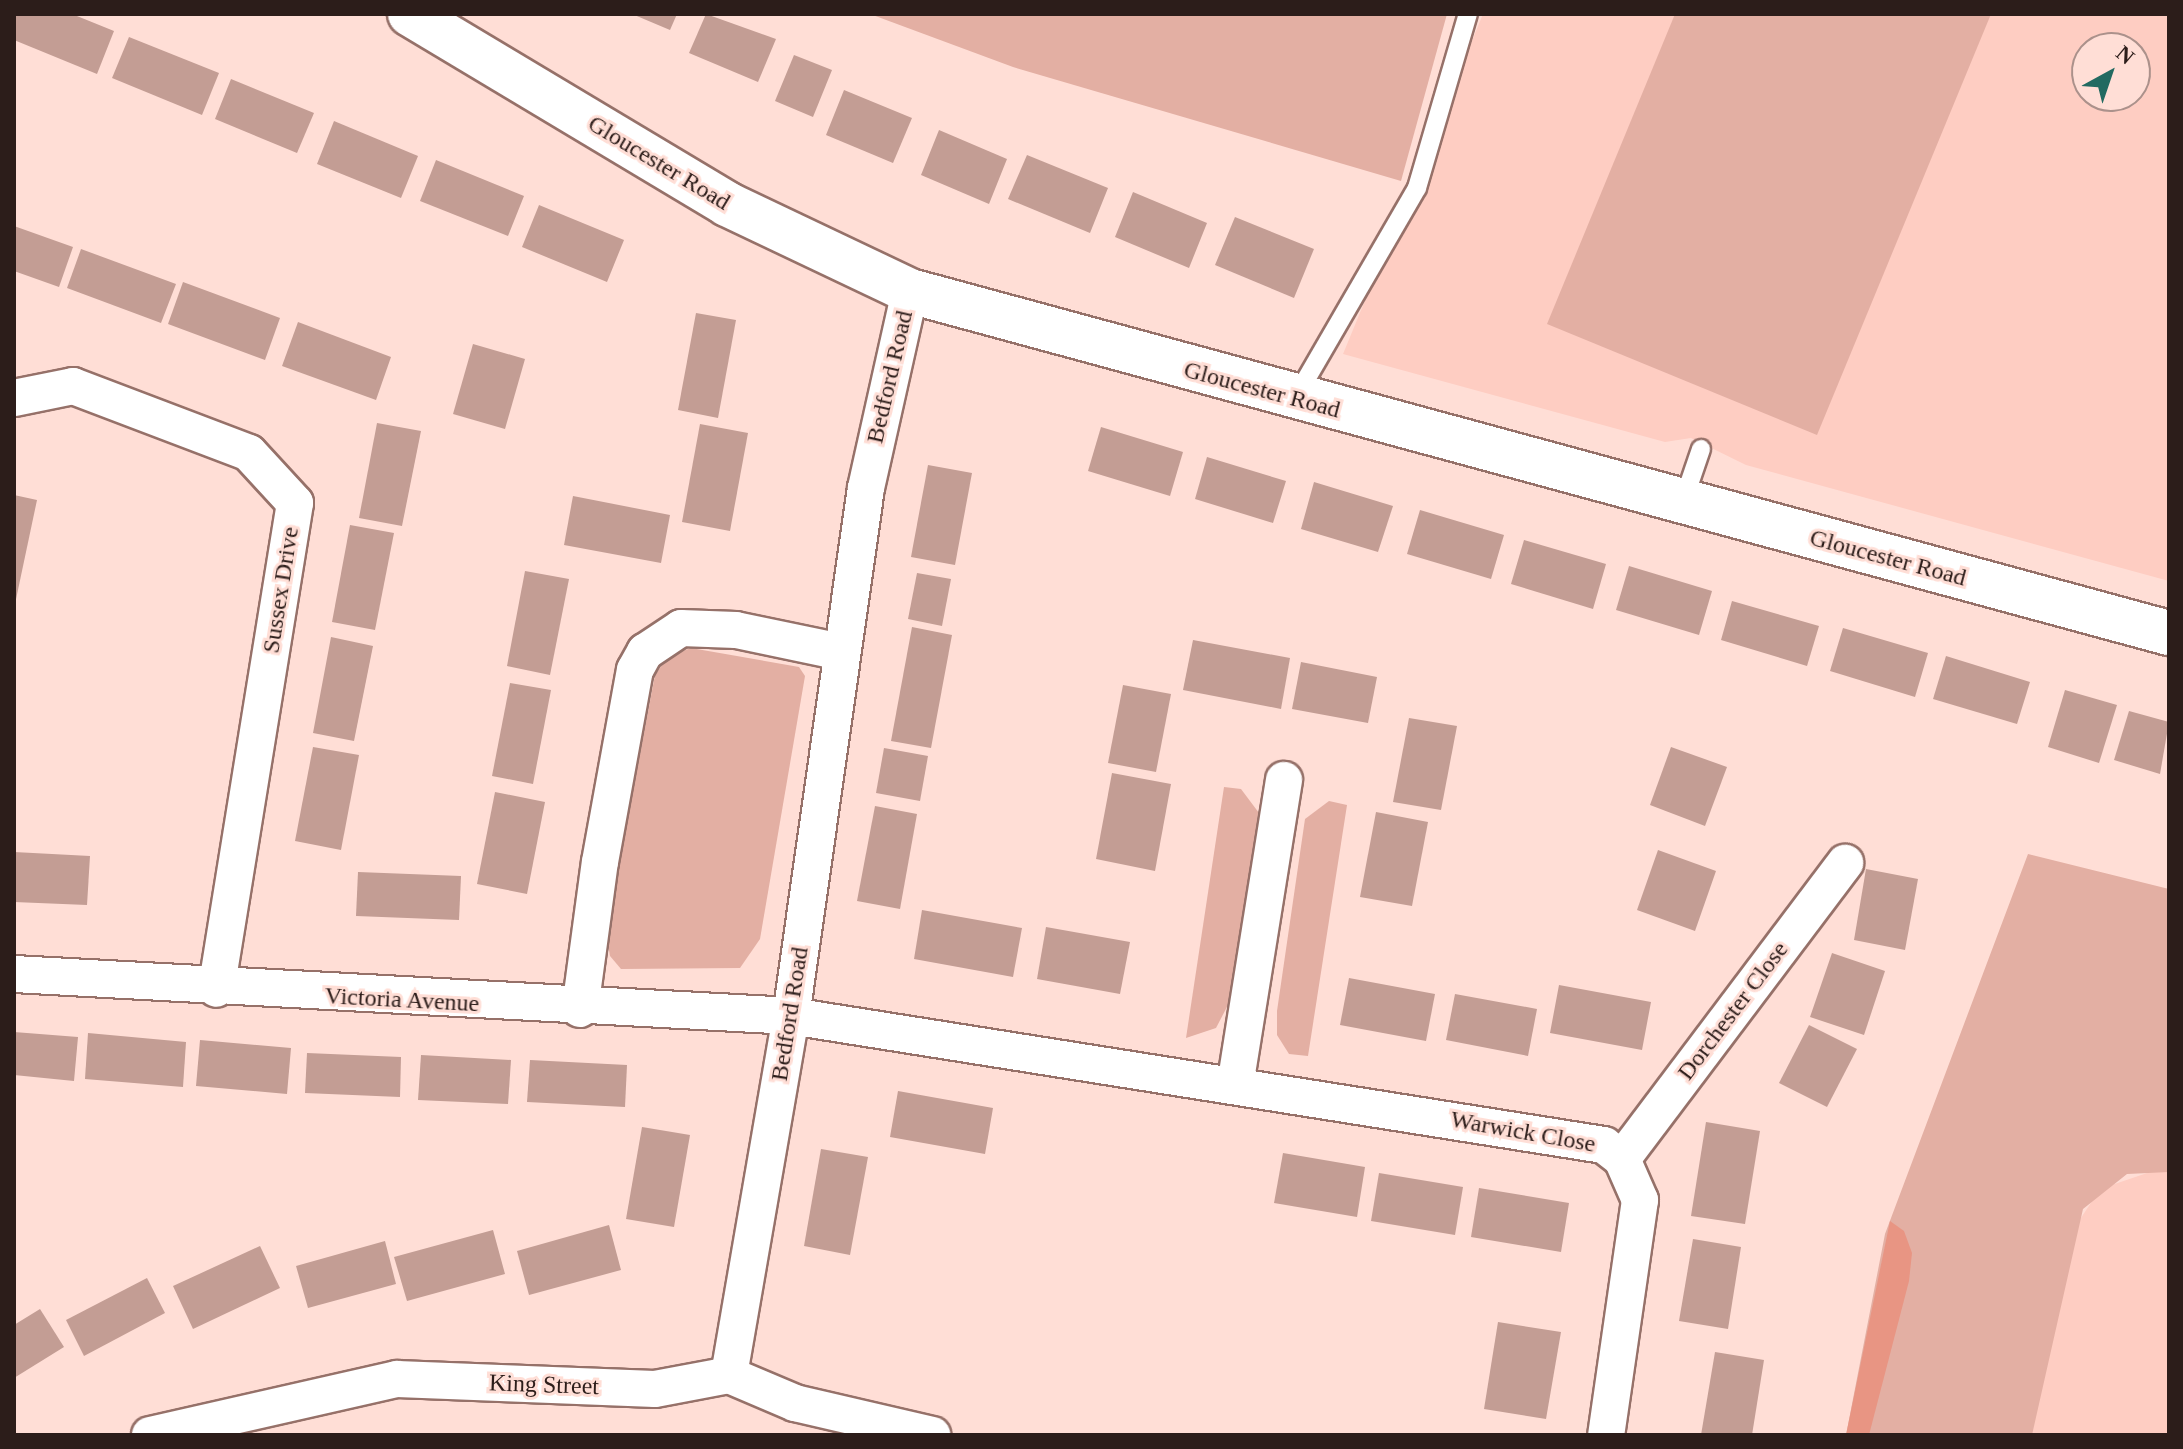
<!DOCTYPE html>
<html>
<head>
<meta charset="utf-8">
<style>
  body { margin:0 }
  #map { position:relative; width:2183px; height:1449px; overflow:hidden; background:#ffded6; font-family:"Times New Roman",serif }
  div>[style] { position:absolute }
  .built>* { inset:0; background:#fecdc2 }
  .green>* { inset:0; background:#e3afa3 }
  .forest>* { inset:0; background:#e89583 }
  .building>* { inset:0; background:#c39d94 }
  .roads { filter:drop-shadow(2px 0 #967169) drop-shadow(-2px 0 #967169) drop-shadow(0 2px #967169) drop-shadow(0 -2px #967169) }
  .service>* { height:18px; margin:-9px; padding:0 9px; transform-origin:9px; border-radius:9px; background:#fff }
  .minor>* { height:36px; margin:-18px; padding:0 18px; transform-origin:18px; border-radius:18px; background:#fff }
  .tertiary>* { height:44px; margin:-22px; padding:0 22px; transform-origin:22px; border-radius:22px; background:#fff }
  span { translate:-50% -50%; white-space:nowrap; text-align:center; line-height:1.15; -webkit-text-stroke:6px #ffded6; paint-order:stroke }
  .street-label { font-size:24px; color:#2c1d1a }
  .frame { position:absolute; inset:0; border:16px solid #2c1d1a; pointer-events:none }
  .north { position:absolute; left:2071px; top:32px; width:80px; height:80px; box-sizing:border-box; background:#ffded6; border:2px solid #ab918b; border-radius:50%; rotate:40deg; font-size:22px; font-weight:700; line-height:32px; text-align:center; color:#2c1d1a }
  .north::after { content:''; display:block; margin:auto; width:28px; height:36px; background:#226a61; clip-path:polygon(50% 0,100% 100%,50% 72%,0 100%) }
</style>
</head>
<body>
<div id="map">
  <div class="built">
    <i style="clip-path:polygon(evenodd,1483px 14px,2169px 14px,2169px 581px,1746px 465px,1691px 438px,1665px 442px,1343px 354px,1483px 14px,2087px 48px,2135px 48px,2135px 96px,2087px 96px,2087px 48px)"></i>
    <i style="clip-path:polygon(2156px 1170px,2169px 1172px,2169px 1435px,2030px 1435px,2077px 1224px,2100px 1189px)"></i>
  </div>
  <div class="green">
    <i style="clip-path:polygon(870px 14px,1447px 14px,1401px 181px,1013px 67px)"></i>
    <i style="clip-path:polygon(1675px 14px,1991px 14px,1817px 435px,1547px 324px)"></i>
    <i style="clip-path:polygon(691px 648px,799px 667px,805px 676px,760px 939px,740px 968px,621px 969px,610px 956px,606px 933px,655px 675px,668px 656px)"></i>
    <i style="clip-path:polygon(1224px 787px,1241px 789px,1259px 813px,1228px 1005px,1216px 1028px,1186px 1038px)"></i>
    <i style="clip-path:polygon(1329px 801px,1347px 805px,1308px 1056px,1289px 1054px,1277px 1035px,1277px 1011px,1305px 819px)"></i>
    <i style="clip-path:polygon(2028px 854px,2169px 889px,2169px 1172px,2127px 1174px,2083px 1209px,2032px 1435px,1846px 1435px,1885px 1234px)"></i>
  </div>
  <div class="forest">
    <i style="clip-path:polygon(1890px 1221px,1904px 1231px,1912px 1253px,1909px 1281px,1869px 1435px,1846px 1435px)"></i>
  </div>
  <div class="building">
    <i style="clip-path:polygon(16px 14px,72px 14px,114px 31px,97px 74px,14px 40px)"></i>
    <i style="clip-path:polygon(632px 14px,677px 14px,670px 30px)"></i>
    <i style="clip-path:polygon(706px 14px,776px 39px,758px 82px,689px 53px)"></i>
    <i style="clip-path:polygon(129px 37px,219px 73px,202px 115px,112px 78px)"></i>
    <i style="clip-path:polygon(794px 55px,832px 70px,813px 117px,775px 101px)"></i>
    <i style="clip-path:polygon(231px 79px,314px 113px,297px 153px,215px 119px)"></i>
    <i style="clip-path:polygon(844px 90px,912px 118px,893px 163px,826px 135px)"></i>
    <i style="clip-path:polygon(334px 121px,418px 156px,401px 198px,317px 164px)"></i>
    <i style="clip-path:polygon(939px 130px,1007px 159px,989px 204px,921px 175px)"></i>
    <i style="clip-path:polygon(1027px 155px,1108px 188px,1090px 233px,1008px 199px)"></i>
    <i style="clip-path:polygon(436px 160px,524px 196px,508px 236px,420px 201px)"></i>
    <i style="clip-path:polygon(1133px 192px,1207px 223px,1189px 268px,1115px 237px)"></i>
    <i style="clip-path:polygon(539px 205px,624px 240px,607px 282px,522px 247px)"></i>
    <i style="clip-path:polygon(1235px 217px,1314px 249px,1294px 298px,1215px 265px)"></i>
    <i style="clip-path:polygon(14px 226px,73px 247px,59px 287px,14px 271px)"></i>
    <i style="clip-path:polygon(81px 249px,176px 284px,161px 323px,67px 288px)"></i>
    <i style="clip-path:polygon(183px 282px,280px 318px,265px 360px,168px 324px)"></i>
    <i style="clip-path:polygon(696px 313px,736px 320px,718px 418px,678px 410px)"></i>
    <i style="clip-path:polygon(298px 322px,391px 357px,376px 400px,282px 366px)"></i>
    <i style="clip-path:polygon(473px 344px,525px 359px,505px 429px,453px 414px)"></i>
    <i style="clip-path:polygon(377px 423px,421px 431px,402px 526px,359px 518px)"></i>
    <i style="clip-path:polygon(700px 424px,748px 433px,730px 531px,682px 522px)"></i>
    <i style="clip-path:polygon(1101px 427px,1183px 452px,1170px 496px,1088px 471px)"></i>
    <i style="clip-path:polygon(1207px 457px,1286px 481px,1273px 523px,1195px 499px)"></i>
    <i style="clip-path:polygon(928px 465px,972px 473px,955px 565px,911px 557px)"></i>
    <i style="clip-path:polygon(1314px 482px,1393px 506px,1378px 552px,1301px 529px)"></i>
    <i style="clip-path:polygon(14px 495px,37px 500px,15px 604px,14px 604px)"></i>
    <i style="clip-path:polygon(573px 496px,670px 515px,661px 563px,564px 545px)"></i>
    <i style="clip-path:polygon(1420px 510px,1504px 535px,1491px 579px,1407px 554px)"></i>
    <i style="clip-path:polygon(350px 525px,394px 533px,375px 630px,332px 622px)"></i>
    <i style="clip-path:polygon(1524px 540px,1606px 564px,1593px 609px,1511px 584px)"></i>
    <i style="clip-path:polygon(1629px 566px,1712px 591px,1699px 635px,1616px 610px)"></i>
    <i style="clip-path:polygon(525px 571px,569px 579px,550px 675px,507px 666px)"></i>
    <i style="clip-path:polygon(917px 573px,951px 579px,942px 626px,908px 619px)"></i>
    <i style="clip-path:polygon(1732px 601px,1819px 626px,1807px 666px,1721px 640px)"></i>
    <i style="clip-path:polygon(912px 627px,952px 635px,931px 748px,891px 741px)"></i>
    <i style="clip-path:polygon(1843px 628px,1928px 653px,1915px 697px,1830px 671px)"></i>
    <i style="clip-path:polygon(331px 637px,373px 646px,354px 741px,313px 733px)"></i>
    <i style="clip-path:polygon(1193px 640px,1290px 658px,1281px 709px,1183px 690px)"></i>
    <i style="clip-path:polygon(1946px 656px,2030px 682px,2017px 724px,1933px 699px)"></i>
    <i style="clip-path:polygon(1301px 662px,1377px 677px,1368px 723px,1292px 709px)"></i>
    <i style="clip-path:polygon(510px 683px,551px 690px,533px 784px,492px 776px)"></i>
    <i style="clip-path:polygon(1123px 685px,1171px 694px,1156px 772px,1108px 763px)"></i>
    <i style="clip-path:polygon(2065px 690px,2117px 705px,2099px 763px,2048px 747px)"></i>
    <i style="clip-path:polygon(2129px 711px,2169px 722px,2160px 774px,2114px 760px)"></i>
    <i style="clip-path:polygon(1409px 718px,1457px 726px,1441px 810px,1393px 802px)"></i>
    <i style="clip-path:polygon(313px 747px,359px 755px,341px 850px,295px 841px)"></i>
    <i style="clip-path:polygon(1671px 747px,1727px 767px,1705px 826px,1650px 805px)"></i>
    <i style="clip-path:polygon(884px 748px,928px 756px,920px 801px,876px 793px)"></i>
    <i style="clip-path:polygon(1112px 773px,1171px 784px,1155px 871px,1096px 859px)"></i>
    <i style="clip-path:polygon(495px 792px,545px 802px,527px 894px,477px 884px)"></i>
    <i style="clip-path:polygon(875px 806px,917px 814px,900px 909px,857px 901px)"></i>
    <i style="clip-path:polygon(1376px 812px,1428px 822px,1412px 906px,1360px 897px)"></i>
    <i style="clip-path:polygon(1658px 850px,1716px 871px,1695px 931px,1637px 910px)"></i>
    <i style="clip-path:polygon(14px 852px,90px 856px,87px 905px,14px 902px)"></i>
    <i style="clip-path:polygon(1866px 869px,1918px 879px,1905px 950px,1854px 940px)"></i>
    <i style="clip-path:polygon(358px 872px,461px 876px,459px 920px,356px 916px)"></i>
    <i style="clip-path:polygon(922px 910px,1022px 928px,1013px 977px,914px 959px)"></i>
    <i style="clip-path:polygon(1046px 927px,1130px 942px,1120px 994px,1037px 979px)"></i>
    <i style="clip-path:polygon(1832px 953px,1885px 971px,1864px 1035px,1810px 1017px)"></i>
    <i style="clip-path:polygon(1349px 978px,1435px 994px,1426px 1041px,1340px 1025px)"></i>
    <i style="clip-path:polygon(1559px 985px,1651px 1002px,1642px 1050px,1550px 1033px)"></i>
    <i style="clip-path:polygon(1455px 994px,1537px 1009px,1528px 1056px,1446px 1040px)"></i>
    <i style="clip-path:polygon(1809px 1025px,1857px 1049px,1827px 1107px,1779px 1083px)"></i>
    <i style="clip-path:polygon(14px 1032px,78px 1037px,74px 1081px,14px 1075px)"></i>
    <i style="clip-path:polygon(88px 1033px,186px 1042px,183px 1087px,85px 1079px)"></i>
    <i style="clip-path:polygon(200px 1040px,291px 1048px,287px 1094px,196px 1086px)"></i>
    <i style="clip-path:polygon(307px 1053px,401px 1057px,400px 1097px,305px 1093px)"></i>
    <i style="clip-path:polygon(421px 1055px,511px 1060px,508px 1104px,418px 1100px)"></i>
    <i style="clip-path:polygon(530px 1060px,627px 1065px,625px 1107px,527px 1102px)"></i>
    <i style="clip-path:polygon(898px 1091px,993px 1108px,985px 1154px,890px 1137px)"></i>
    <i style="clip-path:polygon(1706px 1122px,1760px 1131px,1745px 1224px,1691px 1216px)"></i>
    <i style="clip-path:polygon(642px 1127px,690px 1135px,674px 1227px,626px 1219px)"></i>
    <i style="clip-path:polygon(821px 1149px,868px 1157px,850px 1255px,804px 1246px)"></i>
    <i style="clip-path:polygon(1283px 1153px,1365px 1167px,1357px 1217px,1274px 1203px)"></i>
    <i style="clip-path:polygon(1379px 1173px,1463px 1187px,1455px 1235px,1371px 1221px)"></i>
    <i style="clip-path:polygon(1479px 1188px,1569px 1203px,1561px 1252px,1471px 1237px)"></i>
    <i style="clip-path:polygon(609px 1225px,621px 1270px,529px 1295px,517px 1251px)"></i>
    <i style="clip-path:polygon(493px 1230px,505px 1274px,407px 1301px,394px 1257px)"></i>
    <i style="clip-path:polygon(1693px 1239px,1741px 1247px,1728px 1329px,1679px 1321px)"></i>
    <i style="clip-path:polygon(385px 1241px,396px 1284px,308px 1308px,296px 1266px)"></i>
    <i style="clip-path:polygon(260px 1246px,280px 1288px,193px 1329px,173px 1286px)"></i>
    <i style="clip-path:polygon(147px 1278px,165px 1313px,84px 1356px,66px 1320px)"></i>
    <i style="clip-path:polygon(40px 1309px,64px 1347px,14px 1378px,14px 1325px)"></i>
    <i style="clip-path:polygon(1498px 1322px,1561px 1332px,1546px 1419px,1484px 1409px)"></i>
    <i style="clip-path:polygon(1715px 1352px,1764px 1360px,1752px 1435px,1701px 1435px)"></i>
  </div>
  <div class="roads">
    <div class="service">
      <i style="left:1297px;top:395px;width:239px;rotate:-59.9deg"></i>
      <i style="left:1417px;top:188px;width:181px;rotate:-73.7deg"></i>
      <i style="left:1683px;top:502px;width:56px;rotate:-71.2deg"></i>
    </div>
    <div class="minor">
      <i style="left:14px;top:398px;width:60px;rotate:-11.5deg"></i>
      <i style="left:73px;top:386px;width:188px;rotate:20.8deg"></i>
      <i style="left:249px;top:453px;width:68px;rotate:47.4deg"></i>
      <i style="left:295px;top:503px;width:492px;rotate:99.2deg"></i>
      <i style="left:14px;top:974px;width:778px;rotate:3.09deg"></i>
      <i style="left:791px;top:1016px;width:823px;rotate:9.02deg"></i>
      <i style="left:1604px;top:1145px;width:23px;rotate:38deg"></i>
      <i style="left:1622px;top:1159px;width:45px;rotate:66.3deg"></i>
      <i style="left:1640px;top:1200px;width:237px;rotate:98.2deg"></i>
      <i style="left:580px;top:1009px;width:148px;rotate:-82.3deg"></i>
      <i style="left:600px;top:862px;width:195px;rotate:-79.7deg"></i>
      <i style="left:635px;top:670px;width:21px;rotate:-61deg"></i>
      <i style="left:645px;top:652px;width:43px;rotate:-33.7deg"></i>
      <i style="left:681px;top:628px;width:55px;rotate:2.1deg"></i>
      <i style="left:736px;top:630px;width:107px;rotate:11.8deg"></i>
      <i style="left:1235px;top:1086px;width:310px;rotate:-80.9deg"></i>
      <i style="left:1622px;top:1159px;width:371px;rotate:-53deg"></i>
      <i style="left:729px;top:1375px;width:364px;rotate:-80.2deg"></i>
      <i style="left:791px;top:1016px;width:533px;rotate:-81.92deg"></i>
      <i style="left:866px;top:488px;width:202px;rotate:-77.4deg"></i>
      <i style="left:150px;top:1435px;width:253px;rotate:-12.8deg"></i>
      <i style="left:397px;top:1379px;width:258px;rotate:2.2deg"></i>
      <i style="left:655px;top:1389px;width:75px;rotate:-10.7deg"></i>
      <i style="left:729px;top:1375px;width:72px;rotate:23deg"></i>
      <i style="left:795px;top:1403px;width:141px;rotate:13.1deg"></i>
    </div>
    <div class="tertiary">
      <i style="left:410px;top:14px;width:370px;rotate:30.9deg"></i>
      <i style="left:727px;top:204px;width:203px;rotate:25.4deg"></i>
      <i style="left:910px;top:291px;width:1305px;rotate:15.2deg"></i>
    </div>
  </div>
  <div class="street-label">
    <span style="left:659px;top:163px;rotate:31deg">Gloucester Road</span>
    <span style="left:890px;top:377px;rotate:-77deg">Bedford Road</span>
    <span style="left:1262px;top:390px;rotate:15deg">Gloucester Road</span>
    <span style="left:1888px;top:558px;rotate:15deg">Gloucester Road</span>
    <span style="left:281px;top:590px;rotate:-81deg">Sussex Drive</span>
    <span style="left:402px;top:1000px;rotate:3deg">Victoria Avenue</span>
    <span style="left:1733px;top:1011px;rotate:-53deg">Dorchester Close</span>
    <span style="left:790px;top:1014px;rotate:-81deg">Bedford Road</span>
    <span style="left:1523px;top:1132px;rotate:10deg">Warwick Close</span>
    <span style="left:544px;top:1385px;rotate:2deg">King Street</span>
  </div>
  <div class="frame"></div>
  <div class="north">N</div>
</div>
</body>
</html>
